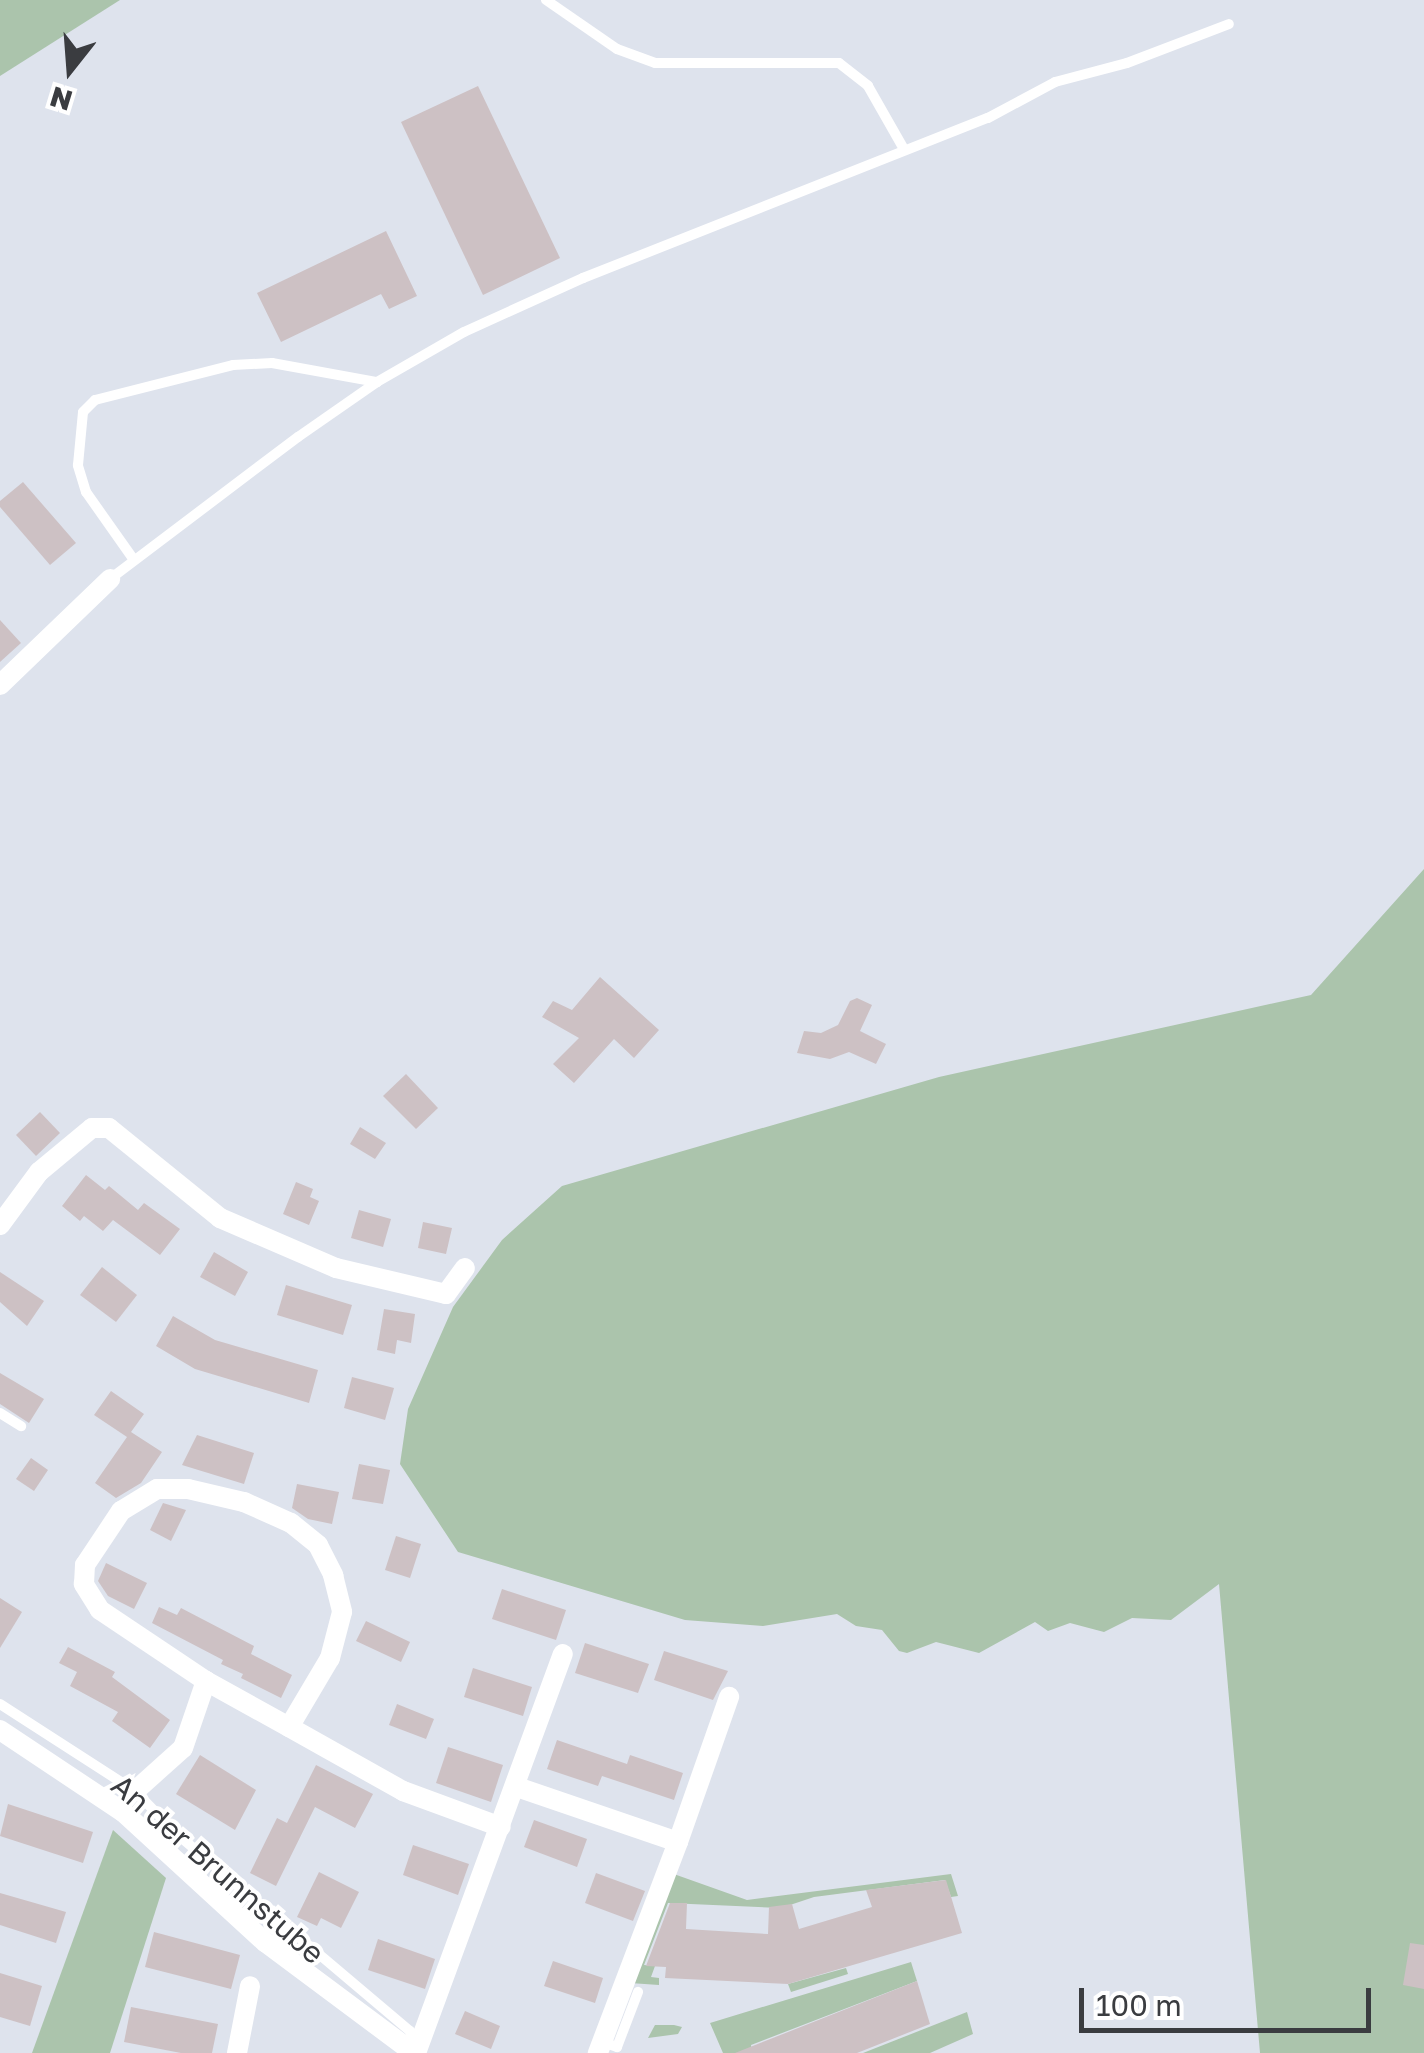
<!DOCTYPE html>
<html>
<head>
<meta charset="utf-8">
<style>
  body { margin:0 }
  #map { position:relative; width:1424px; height:2053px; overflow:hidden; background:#dee3ed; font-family:"Golos Text",sans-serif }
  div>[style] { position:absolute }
  .green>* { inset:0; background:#abc4ac }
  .building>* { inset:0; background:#cdc1c4 }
  .service>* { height:10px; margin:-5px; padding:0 5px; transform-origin:5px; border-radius:5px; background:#fff }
  .minor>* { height:20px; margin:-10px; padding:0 10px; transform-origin:10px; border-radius:10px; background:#fff }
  span { translate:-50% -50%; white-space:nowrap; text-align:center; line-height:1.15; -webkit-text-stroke:8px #fff; paint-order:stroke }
  .street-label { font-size:30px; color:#3a3c40 }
  .north { position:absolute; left:20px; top:20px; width:100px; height:100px; -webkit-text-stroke:8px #fff; paint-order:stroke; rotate:197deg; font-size:28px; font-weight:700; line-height:40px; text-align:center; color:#3a3c40 }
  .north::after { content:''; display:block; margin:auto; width:35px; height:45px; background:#3a3c40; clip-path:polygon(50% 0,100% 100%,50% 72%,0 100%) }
  .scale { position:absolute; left:1079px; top:1988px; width:292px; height:45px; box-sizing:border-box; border:5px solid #3a3c40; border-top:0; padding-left:12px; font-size:30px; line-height:35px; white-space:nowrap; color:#3a3c40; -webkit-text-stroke:8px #fff; paint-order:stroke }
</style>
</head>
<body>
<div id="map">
  <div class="green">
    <i style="clip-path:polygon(0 0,120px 0,0 76px)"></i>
    <i style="clip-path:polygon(1424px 869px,1424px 2053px,1260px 2053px,1219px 1584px,1171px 1620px,1132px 1618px,1104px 1632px,1070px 1623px,1048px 1631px,1035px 1622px,979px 1653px,936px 1642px,907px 1653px,899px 1651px,882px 1630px,856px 1626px,837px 1614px,763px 1626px,685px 1620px,458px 1552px,400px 1464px,408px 1409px,453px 1307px,502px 1240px,562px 1186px,939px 1077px,1311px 995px)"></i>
    <i style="clip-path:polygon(113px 1830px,166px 1878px,110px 2053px,32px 2053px)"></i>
    <i style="clip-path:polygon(671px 1873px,747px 1900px,951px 1874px,958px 1896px,951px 1897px,945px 1880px,814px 1897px,781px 1908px,668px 1903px,644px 1965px,655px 1966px,651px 1977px,659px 1978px,659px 1985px,630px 1983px)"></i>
    <i style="clip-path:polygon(911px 1962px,917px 1981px,751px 2045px,752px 2053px,723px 2053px,710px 2023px)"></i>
    <i style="clip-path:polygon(846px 1968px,848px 1974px,791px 1992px,788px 1984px)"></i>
    <i style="clip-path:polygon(967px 2012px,973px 2034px,930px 2053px,863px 2053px)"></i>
    <i style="clip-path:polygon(655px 2025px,674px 2025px,682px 2027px,678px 2034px,648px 2038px)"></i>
  </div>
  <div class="building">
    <i style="clip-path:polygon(478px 86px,560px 258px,483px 295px,401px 122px)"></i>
    <i style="clip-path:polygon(386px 231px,417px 296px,389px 309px,381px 294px,281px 342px,257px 293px)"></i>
    <i style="clip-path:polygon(23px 482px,76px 543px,50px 565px,0 507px,0 501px)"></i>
    <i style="clip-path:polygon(0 620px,21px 643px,0 662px)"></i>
    <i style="clip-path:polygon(600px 977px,659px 1030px,634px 1058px,614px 1039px,574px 1083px,553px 1064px,579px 1038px,542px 1017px,553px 1001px,572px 1010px)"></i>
    <i style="clip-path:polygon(857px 998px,872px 1005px,860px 1031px,886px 1044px,876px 1064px,849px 1052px,830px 1059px,797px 1053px,804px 1031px,821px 1033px,838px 1025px,850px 1001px)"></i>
    <i style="clip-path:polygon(406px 1074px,438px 1108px,416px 1129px,383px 1096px)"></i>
    <i style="clip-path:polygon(40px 1112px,60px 1133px,36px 1156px,16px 1135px)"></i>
    <i style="clip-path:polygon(360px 1127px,386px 1143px,375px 1159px,350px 1144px)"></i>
    <i style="clip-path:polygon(86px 1175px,105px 1190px,109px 1186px,138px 1210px,144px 1203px,180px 1229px,160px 1255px,113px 1220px,103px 1231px,84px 1216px,80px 1221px,62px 1206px)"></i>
    <i style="clip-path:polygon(296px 1182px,313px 1189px,310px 1197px,319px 1201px,309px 1225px,283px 1214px)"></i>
    <i style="clip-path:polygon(359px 1210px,391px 1219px,383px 1247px,351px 1238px)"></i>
    <i style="clip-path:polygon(423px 1222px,452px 1228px,446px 1254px,418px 1248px)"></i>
    <i style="clip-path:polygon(214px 1252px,248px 1272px,235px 1296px,200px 1277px)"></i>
    <i style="clip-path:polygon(102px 1267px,137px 1295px,116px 1322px,80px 1295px)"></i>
    <i style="clip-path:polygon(0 1272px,44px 1301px,27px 1326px,0 1302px)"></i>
    <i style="clip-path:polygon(286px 1285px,352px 1305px,343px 1335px,277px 1315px)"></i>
    <i style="clip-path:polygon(384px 1309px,415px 1314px,411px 1343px,397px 1340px,395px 1354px,377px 1350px)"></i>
    <i style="clip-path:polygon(173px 1316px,215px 1340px,318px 1370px,309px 1403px,195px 1369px,156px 1346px)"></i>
    <i style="clip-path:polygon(0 1373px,44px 1399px,29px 1423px,0 1404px)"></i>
    <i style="clip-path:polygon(352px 1377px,394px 1388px,385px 1420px,344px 1408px)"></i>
    <i style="clip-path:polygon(111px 1391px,144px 1414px,131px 1432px,162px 1452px,141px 1483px,116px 1498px,95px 1483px,127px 1437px,94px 1415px)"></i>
    <i style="clip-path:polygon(197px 1435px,254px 1453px,244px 1484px,182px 1465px)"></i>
    <i style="clip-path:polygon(31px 1458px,48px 1470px,34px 1491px,16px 1479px)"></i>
    <i style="clip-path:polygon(359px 1464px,390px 1470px,383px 1504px,352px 1499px)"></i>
    <i style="clip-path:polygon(297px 1484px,339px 1492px,332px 1524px,308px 1519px,292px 1508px)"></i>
    <i style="clip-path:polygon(163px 1503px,186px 1510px,171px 1541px,150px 1530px)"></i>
    <i style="clip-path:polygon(396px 1536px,421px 1544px,410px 1578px,385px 1570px)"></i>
    <i style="clip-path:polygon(106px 1563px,147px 1583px,134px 1609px,108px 1596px,98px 1581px)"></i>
    <i style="clip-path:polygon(502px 1589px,566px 1610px,556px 1640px,492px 1619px)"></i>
    <i style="clip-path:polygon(0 1598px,22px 1612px,0 1648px)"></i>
    <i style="clip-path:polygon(159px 1607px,177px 1615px,181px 1608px,254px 1646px,251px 1654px,292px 1675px,281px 1698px,241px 1678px,243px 1674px,221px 1664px,223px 1660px,152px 1623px)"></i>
    <i style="clip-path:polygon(366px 1621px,410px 1642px,401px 1662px,356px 1641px)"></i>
    <i style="clip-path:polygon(585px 1643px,649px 1664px,638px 1693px,575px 1673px)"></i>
    <i style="clip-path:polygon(68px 1647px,115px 1672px,112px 1677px,170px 1720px,150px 1748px,112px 1721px,118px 1712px,70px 1686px,77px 1672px,59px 1663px)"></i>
    <i style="clip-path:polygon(664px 1651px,728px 1671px,713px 1700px,654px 1680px)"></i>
    <i style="clip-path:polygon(473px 1668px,532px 1687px,523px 1716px,464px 1697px)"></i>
    <i style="clip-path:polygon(397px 1704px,434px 1719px,426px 1739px,389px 1725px)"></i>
    <i style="clip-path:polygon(557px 1740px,627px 1764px,630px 1755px,683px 1773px,674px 1800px,602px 1776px,598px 1786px,547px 1769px)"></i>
    <i style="clip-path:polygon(448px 1747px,503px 1765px,491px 1802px,436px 1783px)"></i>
    <i style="clip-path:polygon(200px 1755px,256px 1790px,235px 1830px,176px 1794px)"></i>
    <i style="clip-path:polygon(316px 1765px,373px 1794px,355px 1828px,315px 1807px,276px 1886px,250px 1873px,277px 1818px,287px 1823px)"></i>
    <i style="clip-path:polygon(8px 1804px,93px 1832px,83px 1863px,0 1836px)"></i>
    <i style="clip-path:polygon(534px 1820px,587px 1839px,577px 1867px,524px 1847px)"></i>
    <i style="clip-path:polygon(413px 1845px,469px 1864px,458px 1895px,403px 1875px)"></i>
    <i style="clip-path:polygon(319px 1872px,359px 1892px,341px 1928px,321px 1918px,317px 1926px,297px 1917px)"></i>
    <i style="clip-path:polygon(596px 1873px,645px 1891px,633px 1921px,585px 1903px)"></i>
    <i style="clip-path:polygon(946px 1880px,962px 1933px,788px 1984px,665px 1978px,666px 1967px,646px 1966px,670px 1903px,687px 1903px,686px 1929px,768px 1934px,769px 1907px,792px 1904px,799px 1929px,872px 1907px,866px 1890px)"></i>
    <i style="clip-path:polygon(0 1893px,66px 1912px,56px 1943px,0 1925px)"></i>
    <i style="clip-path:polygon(154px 1932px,240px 1955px,231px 1989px,145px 1967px)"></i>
    <i style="clip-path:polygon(378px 1939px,435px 1959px,425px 1989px,368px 1970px)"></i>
    <i style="clip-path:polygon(1410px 1943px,1424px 1945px,1424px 1989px,1403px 1985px)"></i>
    <i style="clip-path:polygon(553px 1961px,603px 1978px,595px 2003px,544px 1986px)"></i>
    <i style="clip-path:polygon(0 1973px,42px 1986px,30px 2026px,0 2017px)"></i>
    <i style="clip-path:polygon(917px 1981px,930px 2024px,857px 2053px,735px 2053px)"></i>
    <i style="clip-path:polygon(131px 2007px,218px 2024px,212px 2053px,181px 2053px,124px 2042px)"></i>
    <i style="clip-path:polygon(465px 2011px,500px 2026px,491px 2049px,455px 2034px)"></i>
  </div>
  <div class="service">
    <i style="left:546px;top:0;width:86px;rotate:34.6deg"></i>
    <i style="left:617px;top:49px;width:40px;rotate:20.2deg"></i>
    <i style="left:655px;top:63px;width:184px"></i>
    <i style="left:839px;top:63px;width:37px;rotate:38deg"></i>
    <i style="left:868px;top:86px;width:73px;rotate:60.3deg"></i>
    <i style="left:134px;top:560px;width:83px;rotate:-125.2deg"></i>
    <i style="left:86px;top:492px;width:28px;rotate:-107deg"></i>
    <i style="left:78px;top:465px;width:53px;rotate:-84.6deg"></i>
    <i style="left:83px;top:412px;width:17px;rotate:-45deg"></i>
    <i style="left:95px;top:400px;width:142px;rotate:-14.2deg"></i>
    <i style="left:233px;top:365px;width:39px;rotate:-3deg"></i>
    <i style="left:272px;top:363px;width:107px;rotate:10.3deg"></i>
    <i style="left:110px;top:579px;width:236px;rotate:-37.1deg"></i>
    <i style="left:298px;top:437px;width:96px;rotate:-34.8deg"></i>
    <i style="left:377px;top:382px;width:100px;rotate:-29.9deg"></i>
    <i style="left:464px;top:332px;width:131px;rotate:-24.4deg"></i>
    <i style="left:583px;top:278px;width:435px;rotate:-21.6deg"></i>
    <i style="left:988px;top:118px;width:76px;rotate:-28.2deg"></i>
    <i style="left:1055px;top:82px;width:74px;rotate:-14.8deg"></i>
    <i style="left:1127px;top:63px;width:109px;rotate:-20.9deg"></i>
    <i style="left:0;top:1413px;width:25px;rotate:32deg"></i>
    <i style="left:0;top:1704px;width:161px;rotate:32.8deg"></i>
    <i style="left:135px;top:1791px;width:62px;rotate:45.7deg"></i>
    <i style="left:178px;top:1835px;width:304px;rotate:40.2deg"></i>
    <i style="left:410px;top:2031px;width:16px;rotate:76deg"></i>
    <i style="left:603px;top:2042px;width:15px;rotate:20deg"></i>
    <i style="left:617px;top:2047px;width:59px;rotate:-69.1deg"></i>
  </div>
  <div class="minor">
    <i style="left:0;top:685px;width:153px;rotate:-43.9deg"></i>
    <i style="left:0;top:1225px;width:66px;rotate:-53.7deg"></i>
    <i style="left:39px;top:1172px;width:69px;rotate:-39.7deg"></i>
    <i style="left:92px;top:1128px;width:17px"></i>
    <i style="left:109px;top:1128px;width:143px;rotate:39deg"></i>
    <i style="left:220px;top:1218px;width:126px;rotate:23.3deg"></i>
    <i style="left:336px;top:1268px;width:113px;rotate:13.3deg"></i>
    <i style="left:446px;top:1294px;width:32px;rotate:-54deg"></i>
    <i style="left:289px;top:1727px;width:131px;rotate:29.3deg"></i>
    <i style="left:403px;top:1791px;width:104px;rotate:20.2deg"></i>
    <i style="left:0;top:1730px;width:148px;rotate:33.7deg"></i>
    <i style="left:123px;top:1812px;width:193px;rotate:42.5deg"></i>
    <i style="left:265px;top:1942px;width:186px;rotate:36.7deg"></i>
    <i style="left:517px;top:1787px;width:170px;rotate:18.9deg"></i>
    <i style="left:678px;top:1842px;width:226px;rotate:110.8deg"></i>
    <i style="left:135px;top:1791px;width:64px;rotate:-41.9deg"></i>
    <i style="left:183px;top:1748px;width:71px;rotate:-71.1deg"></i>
    <i style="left:206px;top:1681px;width:128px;rotate:-146.2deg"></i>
    <i style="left:100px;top:1610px;width:31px;rotate:-122deg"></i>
    <i style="left:84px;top:1584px;width:19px;rotate:-87deg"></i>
    <i style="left:85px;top:1565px;width:65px;rotate:-56.3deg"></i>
    <i style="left:121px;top:1511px;width:42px;rotate:-31.4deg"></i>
    <i style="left:157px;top:1489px;width:31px"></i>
    <i style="left:188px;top:1489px;width:57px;rotate:13.1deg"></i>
    <i style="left:244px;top:1502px;width:51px;rotate:24.1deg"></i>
    <i style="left:291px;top:1523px;width:35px;rotate:39deg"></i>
    <i style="left:318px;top:1545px;width:34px;rotate:63deg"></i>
    <i style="left:333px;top:1575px;width:38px;rotate:76deg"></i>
    <i style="left:342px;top:1612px;width:48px;rotate:104.6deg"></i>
    <i style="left:330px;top:1658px;width:80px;rotate:120.7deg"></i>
    <i style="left:289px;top:1727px;width:95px;rotate:-151deg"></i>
    <i style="left:678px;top:1842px;width:154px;rotate:-70.6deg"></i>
    <i style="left:237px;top:2053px;width:68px;rotate:-79deg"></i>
    <i style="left:416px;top:2053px;width:425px;rotate:-69.8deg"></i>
  </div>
  <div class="street-label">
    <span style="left:218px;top:1869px;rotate:41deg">An der Brunnstube</span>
  </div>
  <div class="north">N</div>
  <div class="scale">100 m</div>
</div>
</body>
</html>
